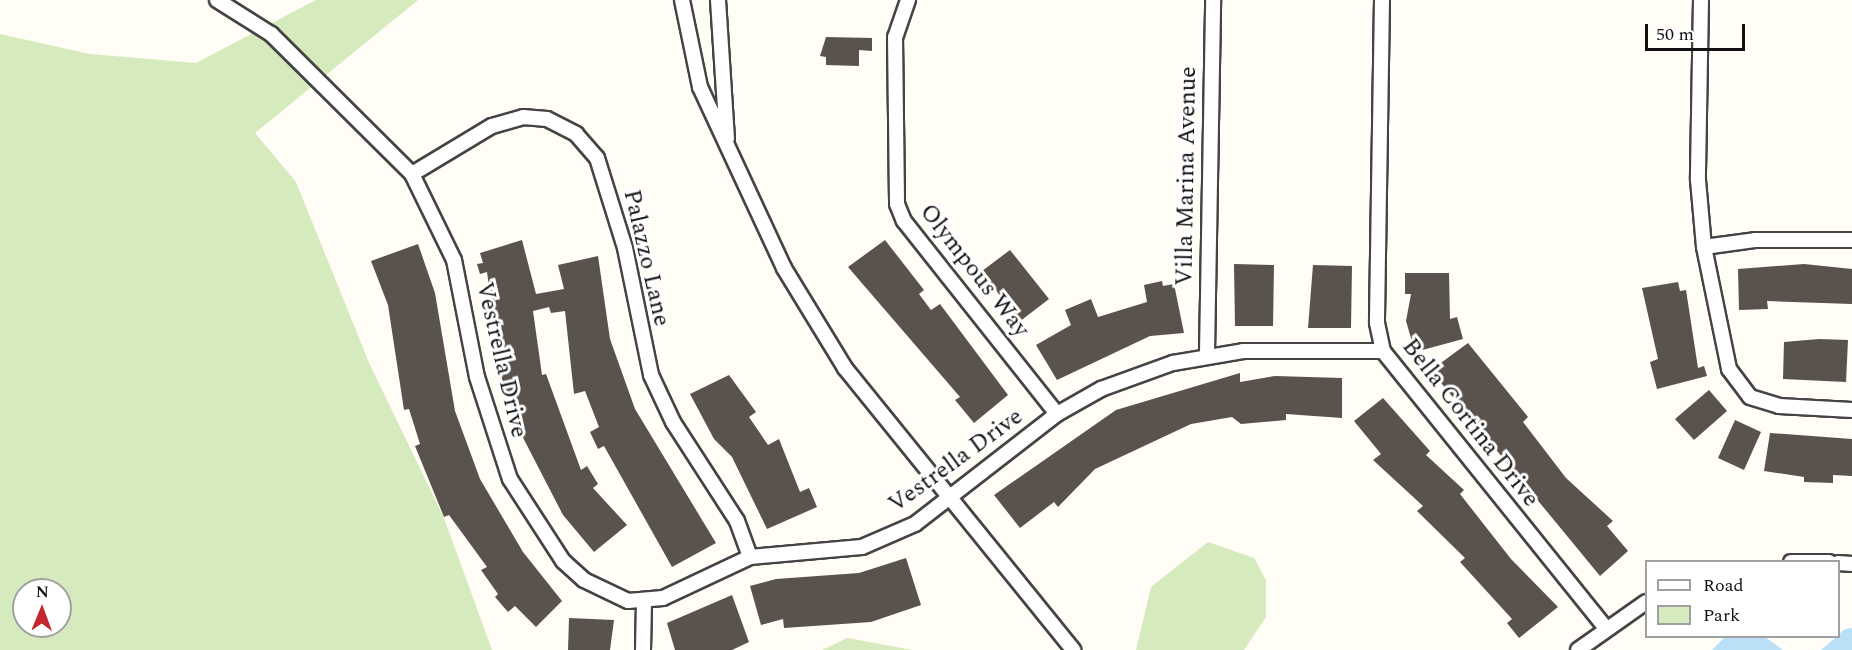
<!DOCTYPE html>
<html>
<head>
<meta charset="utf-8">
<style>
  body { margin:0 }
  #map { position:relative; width:1852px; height:650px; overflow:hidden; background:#fffdf5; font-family:Spectral,serif }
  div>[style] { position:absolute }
  .green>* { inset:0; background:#d5ebbd }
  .water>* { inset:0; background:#b9e0f7 }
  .building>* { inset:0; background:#5a524d }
  .roads { filter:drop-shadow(2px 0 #444) drop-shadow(-2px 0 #444) drop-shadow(0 2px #444) drop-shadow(0 -2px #444) }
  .minor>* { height:14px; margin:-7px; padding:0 7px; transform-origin:7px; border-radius:7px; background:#fff }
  span { translate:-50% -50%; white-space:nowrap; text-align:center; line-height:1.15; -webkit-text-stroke:6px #fff; paint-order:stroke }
  .street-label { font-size:24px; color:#111 }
  .legend { position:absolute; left:1645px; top:560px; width:195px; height:78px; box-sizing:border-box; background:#fff; border:2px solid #a0a0a0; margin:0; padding:8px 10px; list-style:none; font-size:18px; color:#111 }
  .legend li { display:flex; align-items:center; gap:12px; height:30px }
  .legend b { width:30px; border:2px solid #a0a0a0 }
  .north { position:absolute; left:12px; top:578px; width:60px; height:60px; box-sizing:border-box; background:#fff; border:2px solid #a0a0a0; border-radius:50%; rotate:1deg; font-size:16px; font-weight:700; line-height:24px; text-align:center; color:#111 }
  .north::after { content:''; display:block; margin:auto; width:21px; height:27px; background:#c4262e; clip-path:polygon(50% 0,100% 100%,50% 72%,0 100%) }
  .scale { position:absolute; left:1645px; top:24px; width:100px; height:27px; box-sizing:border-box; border:3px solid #111; border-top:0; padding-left:8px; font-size:18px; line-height:21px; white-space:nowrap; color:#111; -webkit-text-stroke:4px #fff; paint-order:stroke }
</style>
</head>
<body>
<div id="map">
  <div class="green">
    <i style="clip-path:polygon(evenodd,316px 0,418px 0,255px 133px,296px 182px,370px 365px,444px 518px,492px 650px,0 650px,0 34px,90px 54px,196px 63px,316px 0,24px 590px,60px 590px,60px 626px,24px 626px,24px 590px)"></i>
    <i style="clip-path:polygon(1208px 542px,1254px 558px,1266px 580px,1266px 617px,1244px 650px,1136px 650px,1151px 587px)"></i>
    <i style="clip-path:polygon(847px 638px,848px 638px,912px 650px,822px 650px)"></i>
  </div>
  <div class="water">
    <i style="clip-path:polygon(1852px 628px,1852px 650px,1821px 650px,1845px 629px)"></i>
    <i style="clip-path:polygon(1726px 636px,1765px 637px,1783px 650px,1712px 650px)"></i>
  </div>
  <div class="building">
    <i style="clip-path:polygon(826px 37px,872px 38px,872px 51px,859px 50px,859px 66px,826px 65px,826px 57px,820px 56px)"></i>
    <i style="clip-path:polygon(522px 240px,536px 294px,564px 289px,558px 265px,598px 256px,610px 339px,635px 409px,716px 543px,672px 567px,604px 446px,598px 449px,590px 432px,599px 427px,585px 391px,574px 394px,565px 311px,551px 313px,549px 307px,533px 311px,542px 375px,546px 374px,581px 470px,587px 466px,598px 484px,593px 488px,627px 525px,594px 552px,563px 515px,519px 430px,501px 376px,487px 272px,480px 274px,477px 264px,483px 263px,480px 253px)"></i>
    <i style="clip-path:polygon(885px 240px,924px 290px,919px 294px,931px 310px,940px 304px,1008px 395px,974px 423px,955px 400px,960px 397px,848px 267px)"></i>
    <i style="clip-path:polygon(418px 244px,435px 293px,455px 411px,480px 479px,523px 552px,562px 601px,536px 627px,515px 606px,508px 612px,495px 597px,498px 594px,481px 570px,487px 567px,449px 515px,444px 517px,415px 446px,420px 444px,409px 409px,404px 410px,388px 305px,371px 261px)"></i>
    <i style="clip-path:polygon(1010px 250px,1049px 299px,1019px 322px,982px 271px)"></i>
    <i style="clip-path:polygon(1234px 264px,1274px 265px,1273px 326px,1235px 326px)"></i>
    <i style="clip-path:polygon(1804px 264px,1852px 269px,1852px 304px,1767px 301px,1768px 309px,1739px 310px,1738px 269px)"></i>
    <i style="clip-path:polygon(1313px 265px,1352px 266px,1351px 328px,1308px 328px)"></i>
    <i style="clip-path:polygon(1405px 273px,1449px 273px,1450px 319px,1457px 317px,1463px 339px,1415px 352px,1406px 321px,1411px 294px,1405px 294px)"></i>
    <i style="clip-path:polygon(1162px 281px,1163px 286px,1174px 284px,1184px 333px,1150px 336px,1057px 380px,1036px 345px,1071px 325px,1065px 310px,1091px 299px,1098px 317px,1147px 302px,1144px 285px)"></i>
    <i style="clip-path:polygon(1678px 282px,1680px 291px,1686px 290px,1698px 368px,1704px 366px,1707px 376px,1657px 389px,1650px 362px,1658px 359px,1642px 288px)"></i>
    <i style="clip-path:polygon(1819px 339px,1848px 340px,1846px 382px,1783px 379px,1784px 342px)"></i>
    <i style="clip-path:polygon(1468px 343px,1528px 417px,1523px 422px,1566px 478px,1613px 521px,1607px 526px,1628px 551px,1600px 576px,1437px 378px,1434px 368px)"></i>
    <i style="clip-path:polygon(1240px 373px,1240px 382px,1275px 376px,1342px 378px,1342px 418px,1286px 414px,1286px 420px,1241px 424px,1232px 417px,1191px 424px,1095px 469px,1058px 507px,1054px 502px,1020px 528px,994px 495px,1116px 410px)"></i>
    <i style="clip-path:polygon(729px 375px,756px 412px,749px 417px,768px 445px,779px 439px,800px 492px,809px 488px,817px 507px,767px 529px,732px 457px,714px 439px,690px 394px)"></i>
    <i style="clip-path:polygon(1709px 390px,1727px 411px,1694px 440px,1675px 419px)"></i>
    <i style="clip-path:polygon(1383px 398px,1430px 451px,1426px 455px,1464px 490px,1460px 494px,1511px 559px,1558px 607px,1519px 638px,1507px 623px,1512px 619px,1460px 562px,1465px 558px,1417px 511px,1423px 506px,1373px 460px,1381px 454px,1354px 421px)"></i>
    <i style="clip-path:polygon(1735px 420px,1761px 432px,1744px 470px,1718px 458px)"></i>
    <i style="clip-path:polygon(1770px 433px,1852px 439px,1852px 476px,1833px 475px,1833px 483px,1804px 482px,1804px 477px,1764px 471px)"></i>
    <i style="clip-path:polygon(906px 558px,921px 605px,871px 622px,784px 628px,783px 619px,761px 625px,750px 586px,776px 579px,859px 573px)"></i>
    <i style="clip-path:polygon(732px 595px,749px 642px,732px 650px,675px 650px,667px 623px)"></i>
    <i style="clip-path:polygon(569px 618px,614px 620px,610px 650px,568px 650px)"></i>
  </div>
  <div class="roads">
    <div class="minor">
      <i style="left:217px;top:0;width:64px;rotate:32.2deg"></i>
      <i style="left:271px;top:34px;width:199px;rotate:44.8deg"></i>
      <i style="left:412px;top:174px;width:96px;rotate:64deg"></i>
      <i style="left:454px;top:260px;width:119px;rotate:78.9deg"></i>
      <i style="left:477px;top:377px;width:107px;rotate:72.1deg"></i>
      <i style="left:510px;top:479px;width:98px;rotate:57.1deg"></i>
      <i style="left:563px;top:561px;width:28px;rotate:42deg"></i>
      <i style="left:584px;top:580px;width:49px;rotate:25.5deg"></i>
      <i style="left:628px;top:601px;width:35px;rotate:-5deg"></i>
      <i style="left:663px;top:598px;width:96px;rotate:-25.2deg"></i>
      <i style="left:750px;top:557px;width:112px;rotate:-5.1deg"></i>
      <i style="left:862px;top:547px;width:58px;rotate:-23.5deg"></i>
      <i style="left:915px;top:524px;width:180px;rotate:-37.8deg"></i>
      <i style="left:1057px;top:414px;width:51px;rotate:-29.6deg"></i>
      <i style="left:1101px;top:389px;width:77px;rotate:-19.9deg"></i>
      <i style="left:1173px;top:363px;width:71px;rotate:-9.7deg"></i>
      <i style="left:1243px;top:351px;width:140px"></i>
      <i style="left:682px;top:0;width:89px;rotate:78.3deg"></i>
      <i style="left:700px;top:87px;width:200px;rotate:65.1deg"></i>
      <i style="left:784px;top:268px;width:117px;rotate:58.6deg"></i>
      <i style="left:845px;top:368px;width:363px;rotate:51deg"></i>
      <i style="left:718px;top:0;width:139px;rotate:86.3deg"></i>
      <i style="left:908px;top:0;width:39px;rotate:109deg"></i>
      <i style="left:895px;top:37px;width:167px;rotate:89.3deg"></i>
      <i style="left:897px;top:204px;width:18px;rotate:68deg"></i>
      <i style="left:904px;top:221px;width:246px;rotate:51.6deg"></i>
      <i style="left:1382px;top:0;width:323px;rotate:90.9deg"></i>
      <i style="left:1377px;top:323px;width:29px;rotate:78deg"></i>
      <i style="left:1383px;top:351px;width:356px;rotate:51.2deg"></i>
      <i style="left:1701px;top:0;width:180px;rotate:91deg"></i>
      <i style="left:1698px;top:180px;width:67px;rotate:84.9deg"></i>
      <i style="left:1704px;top:247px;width:125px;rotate:78.4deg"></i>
      <i style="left:1729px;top:369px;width:35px;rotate:53deg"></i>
      <i style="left:1750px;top:397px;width:30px;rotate:17deg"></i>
      <i style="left:1779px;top:406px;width:73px;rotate:3.1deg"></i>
      <i style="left:412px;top:174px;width:93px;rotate:-31deg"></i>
      <i style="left:492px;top:126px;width:32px;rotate:-16deg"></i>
      <i style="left:523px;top:117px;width:24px;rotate:5deg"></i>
      <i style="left:547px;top:119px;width:33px;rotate:27deg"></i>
      <i style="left:576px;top:134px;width:32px;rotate:49deg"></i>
      <i style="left:597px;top:158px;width:94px;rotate:72.7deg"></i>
      <i style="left:625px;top:248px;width:130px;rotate:78.4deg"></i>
      <i style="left:651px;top:375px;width:52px;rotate:64.9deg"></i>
      <i style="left:673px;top:422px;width:118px;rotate:57.1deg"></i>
      <i style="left:737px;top:521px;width:38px;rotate:70deg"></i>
      <i style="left:1704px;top:247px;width:51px;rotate:-7.8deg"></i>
      <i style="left:1755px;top:240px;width:97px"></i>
      <i style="left:1207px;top:353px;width:353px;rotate:-89deg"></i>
      <i style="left:1791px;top:562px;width:38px"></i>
      <i style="left:1838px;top:563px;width:14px;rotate:4deg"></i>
      <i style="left:643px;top:650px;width:47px;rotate:-88.8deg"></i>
      <i style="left:1578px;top:650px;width:83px;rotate:-35.2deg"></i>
    </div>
  </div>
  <div class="street-label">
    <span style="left:1187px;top:176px;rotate:-89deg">Villa Marina Avenue</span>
    <span style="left:646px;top:258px;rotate:77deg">Palazzo Lane</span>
    <span style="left:974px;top:271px;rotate:52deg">Olympous Way</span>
    <span style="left:501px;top:360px;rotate:77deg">Vestrella Drive</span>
    <span style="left:1470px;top:423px;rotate:52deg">Bella Cortina Drive</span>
    <span style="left:956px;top:461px;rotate:-36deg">Vestrella Drive</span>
  </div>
  <ul class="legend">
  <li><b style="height:8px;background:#fff"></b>Road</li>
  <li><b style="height:16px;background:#d5ebbd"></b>Park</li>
  </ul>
  <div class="north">N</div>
  <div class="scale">50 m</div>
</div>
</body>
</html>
